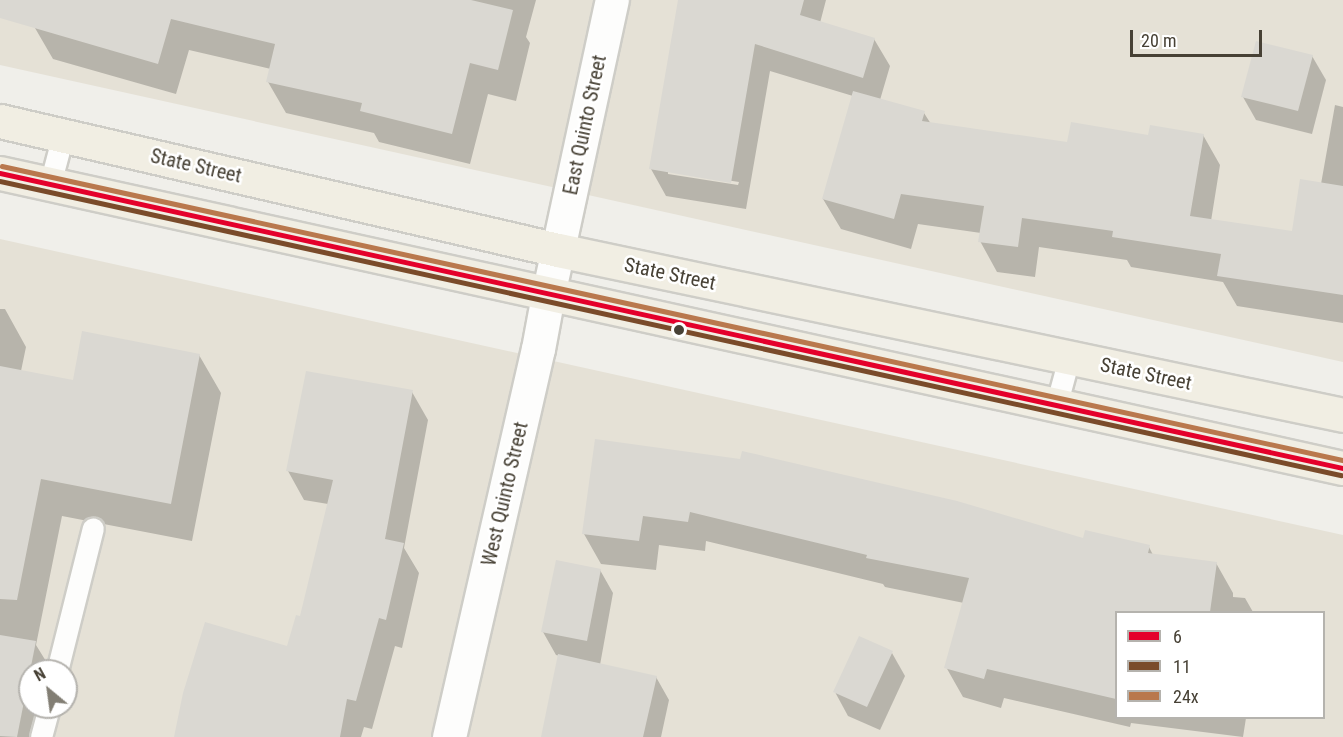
<!DOCTYPE html>
<html>
<head>
<meta charset="utf-8">
<style>
  body { margin:0 }
  #map { position:relative; width:1343px; height:737px; overflow:hidden; background:#f0efea; font-family:"Roboto Condensed",sans-serif }
  div>[style] { position:absolute }
  .residential>* { inset:0; background:#e5e1d6 }
  .shadow>* { inset:0; background:#0003 }
  .building>* { inset:0; background:#dad8d2 }
  .roads { filter:drop-shadow(2px 0 #cecdc7) drop-shadow(-2px 0 #cecdc7) drop-shadow(0 2px #cecdc7) drop-shadow(0 -2px #cecdc7) }
  .lane>* { height:21px; margin:-10.5px; padding:0 10.5px; transform-origin:10.5px; border-radius:10.5px; background:#fdfdfc }
  .street>* { height:33px; margin:-16.5px; padding:0 16.5px; transform-origin:16.5px; border-radius:16.5px; background:#fdfdfc }
  .primary>* { height:33px; margin:-16.5px; padding:0 16.5px; transform-origin:16.5px; border-radius:16.5px; background:#f1eee3 }
  .bus-1>* { height:4.5px; margin:-2.25px; padding:0 2.25px; transform-origin:2.25px; border-radius:2.25px; background:#e4002b }
  .bus-2>* { height:4.5px; margin:-2.25px; padding:0 2.25px; transform-origin:2.25px; border-radius:2.25px; background:#7a4b2a }
  .bus-3>* { height:4.5px; margin:-2.25px; padding:0 2.25px; transform-origin:2.25px; border-radius:2.25px; background:#b9784d }
  .dots>* { width:16px; height:16px; translate:-50% -50%; box-sizing:border-box; border:3px solid #fff; border-radius:50% }
  span { translate:-50% -50%; white-space:nowrap; text-align:center; line-height:1.15; -webkit-text-stroke:5px #fff; paint-order:stroke }
  .street-label { font-size:20px; color:#474135 }
  .legend { position:absolute; left:1115px; top:611px; width:210px; height:108px; box-sizing:border-box; background:#fff; border:2px solid #b5b3ae; margin:0; padding:8px 10px; list-style:none; font-size:18px; color:#474135 }
  .legend li { display:flex; align-items:center; gap:12px; height:30px }
  .legend b { width:30px; border:2px solid #b5b3ae }
  .north { position:absolute; left:18px; top:659px; width:60px; height:60px; box-sizing:border-box; background:#fff; border:2px solid #b5b3ae; border-radius:50%; rotate:331deg; font-size:16px; font-weight:700; line-height:24px; text-align:center; color:#474135 }
  .north::after { content:''; display:block; margin:auto; width:21px; height:27px; background:#827e74; clip-path:polygon(50% 0,100% 100%,50% 72%,0 100%) }
  .scale { position:absolute; left:1130px; top:30px; width:132px; height:27px; box-sizing:border-box; border:3px solid #474135; border-top:0; padding-left:8px; font-size:18px; line-height:21px; white-space:nowrap; color:#474135; -webkit-text-stroke:4px #fff; paint-order:stroke }
</style>
</head>
<body>
<div id="map">
  <div class="residential">
    <i style="clip-path:polygon(0 0,1343px 0,1343px 362px,0 65px)"></i>
    <i style="clip-path:polygon(evenodd,0 239px,1343px 535px,1343px 737px,0 737px,0 239px,1116px 612px,1324px 612px,1324px 718px,1116px 718px,1116px 612px,0 239px,30px 671px,66px 671px,66px 707px,30px 707px,30px 671px)"></i>
  </div>
  <div class="shadow">
    <i style="clip-path:polygon(43px 0,536px 0,526px 37px,530px 43px,516px 101px,488px 94px,470px 164px,379px 142px,374px 133px,286px 113px,268px 82px,271px 69px,189px 50px,176px 94px,53px 59px,35px 28px)"></i>
    <i style="clip-path:polygon(evenodd,680px 0,826px 0,820px 23px,874px 39px,890px 66px,880px 100px,924px 113px,931px 124px,1069px 143px,1203px 135px,1220px 165px,1211px 221px,1293px 233px,1321px 184px,1335px 105px,1343px 107px,1343px 323px,1237px 306px,1223px 282px,1131px 267px,1127px 260px,1039px 247px,1035px 277px,997px 272px,980px 241px,981px 233px,918px 224px,911px 249px,841px 229px,823px 199px,853px 96px,770px 71px,746px 209px,666px 196px,651px 169px,680px 0,668px 171px,739px 182px,738px 185px,668px 174px,668px 171px)"></i>
    <i style="clip-path:polygon(1312px 56px,1326px 80px,1312px 134px,1256px 120px,1243px 97px)"></i>
    <i style="clip-path:polygon(0 309px,5px 309px,26px 347px,21px 371px,74px 382px,199px 355px,221px 393px,192px 541px,62px 516px,36px 645px,52px 671px,30px 671px,30px 707px,51px 707px,46px 737px,0 737px)"></i>
    <i style="clip-path:polygon(412px 392px,428px 420px,404px 548px,419px 573px,402px 648px,395px 646px,372px 729px,364px 727px,361px 737px,177px 737px,288px 648px,301px 618px,328px 504px,304px 500px,288px 471px)"></i>
    <i style="clip-path:polygon(597px 441px,1084px 540px,1149px 547px,1153px 555px,1216px 563px,1233px 593px,1233px 597px,1245px 598px,1253px 612px,1116px 612px,1116px 718px,1246px 718px,1243px 737px,1131px 723px,1130px 727px,1004px 698px,1001px 708px,963px 697px,946px 667px,964px 603px,885px 587px,883px 584px,706px 541px,705px 551px,659px 545px,656px 570px,601px 564px,584px 534px)"></i>
    <i style="clip-path:polygon(600px 570px,613px 593px,600px 665px,656px 677px,669px 700px,661px 737px,542px 737px,560px 656px,556px 655px,543px 632px)"></i>
    <i style="clip-path:polygon(892px 653px,905px 676px,880px 730px,848px 716px,835px 692px)"></i>
  </div>
  <div class="building">
    <i style="clip-path:polygon(0 0,471px 0,513px 10px,498px 70px,470px 63px,452px 134px,360px 111px,362px 103px,266px 82px,275px 44px,171px 19px,158px 64px,0 18px)"></i>
    <i style="clip-path:polygon(678px 0,804px 0,800px 15px,875px 38px,863px 78px,755px 44px,731px 183px,649px 169px)"></i>
    <i style="clip-path:polygon(1256px 41px,1313px 55px,1298px 111px,1241px 97px)"></i>
    <i style="clip-path:polygon(853px 91px,925px 111px,922px 121px,1067px 142px,1071px 122px,1148px 135px,1150px 125px,1204px 134px,1190px 216px,1292px 231px,1300px 179px,1343px 186px,1343px 295px,1217px 276px,1221px 254px,1112px 237px,1113px 231px,1022px 218px,1018px 247px,978px 242px,984px 206px,901px 194px,894px 219px,822px 199px)"></i>
    <i style="clip-path:polygon(82px 331px,200px 354px,171px 504px,41px 479px,17px 600px,0 599px,0 366px,73px 380px)"></i>
    <i style="clip-path:polygon(306px 371px,413px 390px,385px 539px,404px 543px,386px 620px,379px 618px,356px 701px,347px 699px,340px 737px,174px 737px,183px 693px,205px 622px,287px 646px,296px 615px,300px 616px,333px 480px,286px 471px)"></i>
    <i style="clip-path:polygon(595px 439px,740px 459px,742px 451px,957px 501px,1083px 538px,1085px 530px,1150px 545px,1148px 553px,1217px 562px,1210px 612px,1116px 612px,1116px 699px,987px 669px,984px 679px,944px 668px,969px 578px,866px 558px,867px 555px,690px 512px,688px 522px,643px 516px,639px 541px,582px 534px)"></i>
    <i style="clip-path:polygon(556px 560px,601px 569px,587px 641px,541px 632px)"></i>
    <i style="clip-path:polygon(0 635px,36px 641px,17px 737px,0 736px)"></i>
    <i style="clip-path:polygon(859px 636px,893px 651px,867px 707px,833px 692px)"></i>
    <i style="clip-path:polygon(558px 654px,657px 676px,643px 737px,541px 737px)"></i>
  </div>
  <div class="roads">
    <div class="lane">
      <i style="left:50px;top:184px;width:51px;rotate:-75.1deg"></i>
      <i style="left:1056px;top:406px;width:50px;rotate:-74.8deg"></i>
      <i style="left:57px;top:671px;width:147px;rotate:-75.9deg"></i>
      <i style="left:41px;top:737px;width:31px;rotate:-75deg"></i>
    </div>
    <div class="street">
      <i style="left:449px;top:737px;width:398px;rotate:-77.1deg"></i>
      <i style="left:538px;top:349px;width:55px;rotate:-79.5deg"></i>
      <i style="left:548px;top:295px;width:302px;rotate:-77.8deg"></i>
    </div>
    <div class="primary">
      <i style="left:0;top:121px;width:573px;rotate:13.02deg"></i>
      <i style="left:558px;top:250px;width:802px;rotate:11.87deg"></i>
      <i style="left:0;top:173px;width:1375px;rotate:12.39deg"></i>
    </div>
  </div>
  <div class="bus-1">
    <i style="left:0;top:173px;width:1375px;rotate:12.39deg"></i>
  </div>
  <div class="bus-2">
    <i style="left:0;top:181px;width:1373px;rotate:12.37deg"></i>
  </div>
  <div class="bus-3">
    <i style="left:2px;top:166px;width:1373px;rotate:12.37deg"></i>
  </div>
  <div class="dots">
    <i style="left:679px;top:330px;background:#474135"></i>
  </div>
  <div class="street-label">
    <span style="left:585px;top:125px;rotate:-78deg">East Quinto Street</span>
    <span style="left:196px;top:166px;rotate:13deg">State Street</span>
    <span style="left:670px;top:274px;rotate:12deg">State Street</span>
    <span style="left:1146px;top:374px;rotate:12deg">State Street</span>
    <span style="left:505px;top:494px;rotate:-77deg">West Quinto Street</span>
  </div>
  <ul class="legend">
  <li><b style="height:8px;background:#e4002b"></b>6</li>
  <li><b style="height:8px;background:#7a4b2a"></b>11</li>
  <li><b style="height:8px;background:#b9784d"></b>24x</li>
  </ul>
  <div class="north">N</div>
  <div class="scale">20 m</div>
</div>
</body>
</html>
